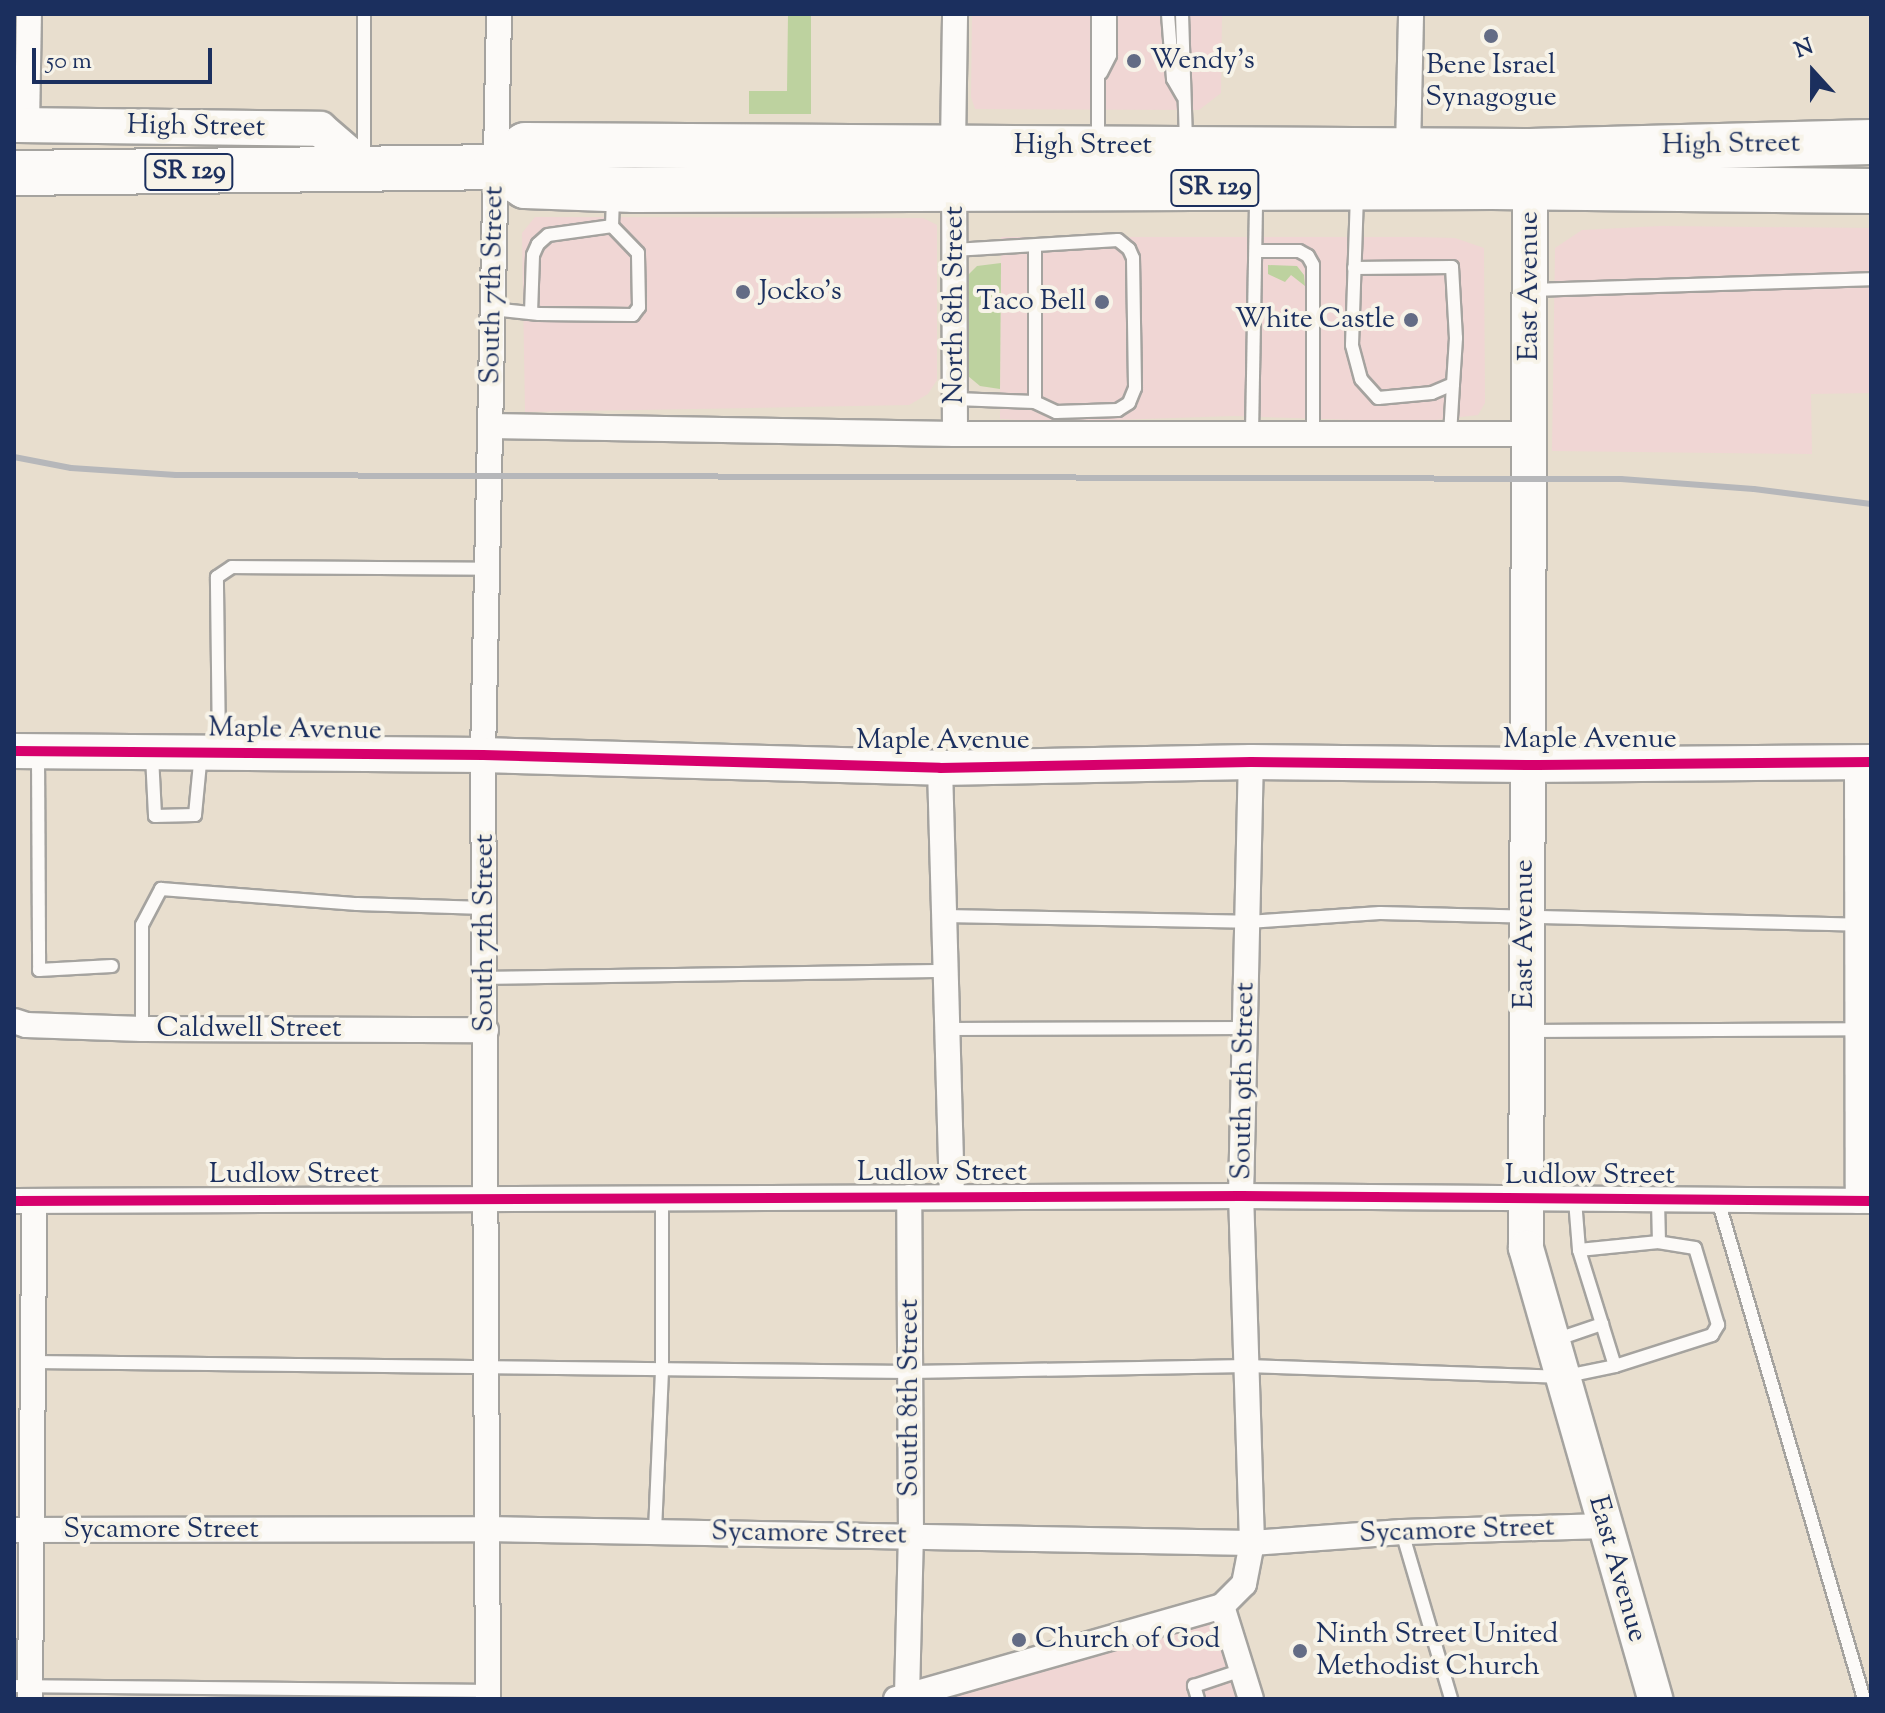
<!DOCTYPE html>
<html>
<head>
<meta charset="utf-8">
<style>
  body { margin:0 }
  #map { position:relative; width:1885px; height:1713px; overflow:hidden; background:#e8dece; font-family:"Sorts Mill Goudy",serif }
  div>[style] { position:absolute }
  .built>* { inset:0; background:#f0d6d4 }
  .green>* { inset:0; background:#bdd29f }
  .roads { filter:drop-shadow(2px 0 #a5a39f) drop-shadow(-2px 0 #a5a39f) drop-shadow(0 2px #a5a39f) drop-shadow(0 -2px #a5a39f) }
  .lane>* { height:12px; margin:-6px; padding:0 6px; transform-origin:6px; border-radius:6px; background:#fcfaf8 }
  .street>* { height:24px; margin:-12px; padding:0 12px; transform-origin:12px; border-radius:12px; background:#fcfaf8 }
  .secondary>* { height:34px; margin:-17px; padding:0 17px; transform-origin:17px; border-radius:17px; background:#fcfaf8 }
  .highway>* { height:44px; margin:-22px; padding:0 22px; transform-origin:22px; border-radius:22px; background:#fcfaf8 }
  .rail>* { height:6px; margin:-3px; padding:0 3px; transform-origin:3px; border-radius:3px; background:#b6b7ba }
  .cycleway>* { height:10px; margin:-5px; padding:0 5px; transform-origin:5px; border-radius:5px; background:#d6006c }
  .dots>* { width:22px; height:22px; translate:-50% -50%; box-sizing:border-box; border:4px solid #f7f3e8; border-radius:50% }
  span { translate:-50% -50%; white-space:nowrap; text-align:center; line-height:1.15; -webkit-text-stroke:8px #f7f3e8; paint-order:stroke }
  .shield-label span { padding:2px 6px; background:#f7f3e8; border:2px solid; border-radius:6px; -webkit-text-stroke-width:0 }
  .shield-label { font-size:26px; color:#1b2f5e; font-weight:700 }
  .poi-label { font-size:28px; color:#1b2f5e }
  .left { translate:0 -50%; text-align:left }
  .right { translate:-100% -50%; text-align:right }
  .street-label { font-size:28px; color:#1b2f5e }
  .frame { position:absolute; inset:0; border:16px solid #1b2f5e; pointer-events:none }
  .north { position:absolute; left:1773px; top:32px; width:80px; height:80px; -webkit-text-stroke:6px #f7f3e8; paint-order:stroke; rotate:339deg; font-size:22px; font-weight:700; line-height:32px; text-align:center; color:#1b2f5e }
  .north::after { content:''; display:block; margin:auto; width:28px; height:36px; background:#1b2f5e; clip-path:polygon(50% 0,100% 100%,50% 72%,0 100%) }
  .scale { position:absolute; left:32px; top:48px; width:180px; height:36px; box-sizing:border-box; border:4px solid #1b2f5e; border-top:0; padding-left:10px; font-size:24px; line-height:28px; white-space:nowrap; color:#1b2f5e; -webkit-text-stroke:6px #f7f3e8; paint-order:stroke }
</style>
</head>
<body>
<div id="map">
  <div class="built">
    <i style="clip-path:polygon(972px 14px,1222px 14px,1221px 93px,1199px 110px,975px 109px,971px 97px)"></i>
    <i style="clip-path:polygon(535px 217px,923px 218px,937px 225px,937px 380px,928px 394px,909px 405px,525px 412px,522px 233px)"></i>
    <i style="clip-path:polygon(1661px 226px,1871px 228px,1871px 393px,1811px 394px,1812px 454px,1552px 451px,1555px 248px,1582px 230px)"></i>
    <i style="clip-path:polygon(1001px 237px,1415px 237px,1455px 238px,1484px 248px,1485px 403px,1478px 415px,1418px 422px,1234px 416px,1052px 422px,1000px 419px)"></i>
    <i style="clip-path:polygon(1222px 1606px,1251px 1699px,896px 1699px)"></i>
  </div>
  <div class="green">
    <i style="clip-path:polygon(788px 14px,811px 14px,811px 114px,749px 114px,749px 91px,787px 91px)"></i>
    <i style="clip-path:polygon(1001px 263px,1000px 389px,980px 386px,968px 376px,966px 366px,968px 275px,977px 266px)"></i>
    <i style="clip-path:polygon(1268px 265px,1297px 266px,1304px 275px,1305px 286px,1291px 275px,1285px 282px,1268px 274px)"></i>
  </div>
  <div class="roads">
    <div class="lane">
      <i style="left:1098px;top:14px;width:129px;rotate:90deg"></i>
      <i style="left:1168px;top:14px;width:65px;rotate:85.6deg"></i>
      <i style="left:1173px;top:79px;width:20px;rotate:60deg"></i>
      <i style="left:1182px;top:14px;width:126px;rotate:88.2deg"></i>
      <i style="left:1101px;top:73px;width:20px;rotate:-63deg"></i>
      <i style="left:1110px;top:55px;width:41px;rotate:-90deg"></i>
      <i style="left:364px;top:160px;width:146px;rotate:-90deg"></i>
      <i style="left:954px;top:250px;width:164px;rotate:-3.5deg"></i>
      <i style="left:1118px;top:240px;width:14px;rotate:39deg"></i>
      <i style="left:1129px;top:249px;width:10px;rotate:66deg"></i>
      <i style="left:1133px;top:258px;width:130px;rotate:89.1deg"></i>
      <i style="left:1135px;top:388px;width:16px;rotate:112deg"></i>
      <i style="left:1129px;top:403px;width:13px;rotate:148deg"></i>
      <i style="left:1118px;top:410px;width:62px;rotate:178.2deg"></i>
      <i style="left:1056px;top:412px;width:23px;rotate:-155deg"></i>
      <i style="left:1256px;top:251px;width:43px"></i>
      <i style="left:1299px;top:251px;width:10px;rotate:29deg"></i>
      <i style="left:1308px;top:256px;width:10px;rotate:61deg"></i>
      <i style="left:1313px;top:265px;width:169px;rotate:90deg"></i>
      <i style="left:1354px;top:268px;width:98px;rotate:-0.6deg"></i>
      <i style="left:1452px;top:267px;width:71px;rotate:86.8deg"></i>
      <i style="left:1456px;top:338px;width:46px;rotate:93.7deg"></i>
      <i style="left:1453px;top:384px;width:23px;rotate:157deg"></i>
      <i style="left:1432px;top:393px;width:54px;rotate:174.7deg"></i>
      <i style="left:1378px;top:398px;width:25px;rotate:-132deg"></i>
      <i style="left:1361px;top:379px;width:35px;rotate:-105deg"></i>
      <i style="left:1352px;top:345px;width:150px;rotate:-88.1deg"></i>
      <i style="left:1530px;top:290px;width:341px;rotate:-1.8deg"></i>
      <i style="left:492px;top:309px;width:47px;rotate:6.1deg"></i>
      <i style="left:539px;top:314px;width:94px;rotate:0.6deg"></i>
      <i style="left:633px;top:315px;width:10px;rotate:-53deg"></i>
      <i style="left:639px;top:307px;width:54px;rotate:-91.1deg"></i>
      <i style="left:638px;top:253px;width:37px;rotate:-134deg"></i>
      <i style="left:612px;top:226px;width:30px;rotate:-88deg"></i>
      <i style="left:531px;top:313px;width:58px;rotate:-88deg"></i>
      <i style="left:533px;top:255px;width:12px;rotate:-66deg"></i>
      <i style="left:538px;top:244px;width:13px;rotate:-42deg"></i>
      <i style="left:548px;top:235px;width:65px;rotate:-8deg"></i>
      <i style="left:955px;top:399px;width:80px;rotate:2.1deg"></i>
      <i style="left:1035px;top:402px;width:154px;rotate:-90deg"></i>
      <i style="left:1252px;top:434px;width:239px;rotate:-89deg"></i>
      <i style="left:1450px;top:435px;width:51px;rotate:-86.6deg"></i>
      <i style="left:219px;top:750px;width:173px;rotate:-90.7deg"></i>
      <i style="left:217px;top:577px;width:18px;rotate:-34deg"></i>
      <i style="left:232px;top:567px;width:255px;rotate:0.4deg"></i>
      <i style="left:38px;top:755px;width:215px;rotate:89.7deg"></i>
      <i style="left:39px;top:970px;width:73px;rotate:-3.1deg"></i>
      <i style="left:152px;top:756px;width:60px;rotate:87.1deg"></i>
      <i style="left:155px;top:816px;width:40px;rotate:-1.4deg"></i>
      <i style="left:195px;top:815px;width:62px;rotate:-84.5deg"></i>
      <i style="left:944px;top:916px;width:304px;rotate:1.1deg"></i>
      <i style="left:1248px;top:922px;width:132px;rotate:-3.9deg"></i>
      <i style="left:1380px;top:913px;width:491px;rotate:1.4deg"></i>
      <i style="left:486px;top:978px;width:460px;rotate:-0.9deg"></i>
      <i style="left:142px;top:1029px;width:104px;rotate:-90deg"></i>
      <i style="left:142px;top:925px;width:41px;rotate:-62.2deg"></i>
      <i style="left:161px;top:889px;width:197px;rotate:4.4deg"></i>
      <i style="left:357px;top:904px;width:128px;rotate:1.8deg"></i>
      <i style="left:947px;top:1029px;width:298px;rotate:-0.2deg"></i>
      <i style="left:1529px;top:1031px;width:329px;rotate:-0.3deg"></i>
      <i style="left:1575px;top:1200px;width:50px;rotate:85.4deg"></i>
      <i style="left:1579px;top:1250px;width:80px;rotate:-5.7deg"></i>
      <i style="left:1718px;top:1200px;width:520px;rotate:73.69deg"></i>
      <i style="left:1602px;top:1324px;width:44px;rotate:72.8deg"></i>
      <i style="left:1555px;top:1340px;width:50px;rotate:-18.8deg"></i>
      <i style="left:1602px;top:1324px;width:77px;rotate:-107.3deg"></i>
      <i style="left:33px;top:1362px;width:877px;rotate:0.65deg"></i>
      <i style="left:910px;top:1372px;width:337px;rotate:-1deg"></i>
      <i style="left:1247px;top:1366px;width:315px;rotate:2deg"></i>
      <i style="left:1562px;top:1377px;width:54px;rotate:-11.7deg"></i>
      <i style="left:1615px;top:1366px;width:102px;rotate:-17.7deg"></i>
      <i style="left:1712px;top:1335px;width:12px;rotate:-59deg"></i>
      <i style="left:1718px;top:1325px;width:80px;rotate:-106.6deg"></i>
      <i style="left:1695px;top:1248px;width:36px;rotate:-171deg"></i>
      <i style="left:1659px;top:1242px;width:42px;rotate:-91.4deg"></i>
      <i style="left:655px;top:1531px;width:163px;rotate:-87.5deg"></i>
      <i style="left:662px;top:1368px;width:170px;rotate:-90deg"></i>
      <i style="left:1402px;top:1532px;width:174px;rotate:73.6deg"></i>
      <i style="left:14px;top:1686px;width:474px;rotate:0.6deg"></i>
      <i style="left:1198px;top:1699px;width:14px;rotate:-107deg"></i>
      <i style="left:1194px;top:1686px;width:51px;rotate:-18.4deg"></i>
    </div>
    <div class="street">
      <i style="left:27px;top:125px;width:111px;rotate:-89deg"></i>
      <i style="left:1408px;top:149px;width:135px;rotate:-88.7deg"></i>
      <i style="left:945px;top:152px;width:11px;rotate:-41deg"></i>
      <i style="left:953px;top:145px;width:131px;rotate:-89.1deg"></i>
      <i style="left:490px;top:426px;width:465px;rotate:1deg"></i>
      <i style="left:955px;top:434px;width:573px"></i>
      <i style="left:955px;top:434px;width:245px;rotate:-90.2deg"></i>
      <i style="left:954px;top:189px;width:11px;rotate:-45deg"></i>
      <i style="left:1857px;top:762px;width:439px;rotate:89.9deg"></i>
      <i style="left:940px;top:768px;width:429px;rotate:88.4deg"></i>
      <i style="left:14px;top:1021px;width:13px;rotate:18deg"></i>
      <i style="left:26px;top:1025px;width:116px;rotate:2deg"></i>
      <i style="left:142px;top:1029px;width:344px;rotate:0.2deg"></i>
      <i style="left:14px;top:1201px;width:1227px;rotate:-0.23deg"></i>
      <i style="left:1241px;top:1196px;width:630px;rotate:0.45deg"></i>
      <i style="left:14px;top:1530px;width:473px;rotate:-0.1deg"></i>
      <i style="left:487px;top:1529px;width:765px;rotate:1.05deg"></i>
      <i style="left:1252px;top:1543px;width:150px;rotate:-4.2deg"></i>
      <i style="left:1402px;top:1532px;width:202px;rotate:-1.7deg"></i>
      <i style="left:1222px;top:1606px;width:97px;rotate:72.7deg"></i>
      <i style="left:907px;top:1696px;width:160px;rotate:-88.6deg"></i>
      <i style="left:911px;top:1536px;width:339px;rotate:-90.3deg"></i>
      <i style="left:30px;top:1699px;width:498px;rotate:-89.5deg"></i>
      <i style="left:488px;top:1699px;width:944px;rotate:-90.3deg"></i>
      <i style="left:483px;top:755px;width:741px;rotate:-88.76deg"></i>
      <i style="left:896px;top:1699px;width:339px;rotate:-15.9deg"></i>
      <i style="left:1222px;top:1606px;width:31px;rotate:-45deg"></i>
      <i style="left:1244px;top:1584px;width:42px;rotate:-79deg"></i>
      <i style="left:1252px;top:1543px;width:347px;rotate:-91.8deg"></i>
      <i style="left:1241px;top:1196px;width:434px;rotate:-88.7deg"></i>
    </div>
    <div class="secondary">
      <i style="left:14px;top:125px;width:306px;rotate:0.7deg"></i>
      <i style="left:320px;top:129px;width:58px;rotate:40.8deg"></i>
      <i style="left:1530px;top:164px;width:1084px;rotate:90.21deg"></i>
      <i style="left:1526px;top:1248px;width:469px;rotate:74deg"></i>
      <i style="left:14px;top:751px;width:469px;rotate:0.5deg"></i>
      <i style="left:483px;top:755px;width:457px;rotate:1.6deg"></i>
      <i style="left:940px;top:768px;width:311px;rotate:-1.1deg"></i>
      <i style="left:1251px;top:762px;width:275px;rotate:0.6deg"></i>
      <i style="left:1526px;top:765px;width:345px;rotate:-0.5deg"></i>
    </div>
    <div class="highway">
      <i style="left:495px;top:167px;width:37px;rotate:-36deg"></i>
      <i style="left:525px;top:145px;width:1005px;rotate:0.34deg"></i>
      <i style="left:1530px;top:151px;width:341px;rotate:-1.5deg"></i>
      <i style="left:14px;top:173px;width:481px;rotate:-0.7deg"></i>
      <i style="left:495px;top:167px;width:36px;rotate:32deg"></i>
      <i style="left:525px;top:186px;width:109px;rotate:2.1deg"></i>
      <i style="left:634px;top:190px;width:858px;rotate:-0.2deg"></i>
      <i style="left:1492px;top:187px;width:379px;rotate:0.6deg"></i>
    </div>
  </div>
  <div class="rail">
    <i style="left:14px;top:457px;width:58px;rotate:10.9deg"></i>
    <i style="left:71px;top:468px;width:105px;rotate:3.8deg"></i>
    <i style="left:176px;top:475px;width:1445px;rotate:0.16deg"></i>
    <i style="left:1621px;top:479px;width:133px;rotate:4.3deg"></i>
    <i style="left:1754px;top:489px;width:118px;rotate:7.3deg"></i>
  </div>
  <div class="cycleway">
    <i style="left:14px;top:751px;width:469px;rotate:0.5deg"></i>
    <i style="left:483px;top:755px;width:457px;rotate:1.6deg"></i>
    <i style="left:940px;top:768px;width:311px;rotate:-1.1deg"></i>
    <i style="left:1251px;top:762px;width:275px;rotate:0.6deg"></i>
    <i style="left:1526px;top:765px;width:345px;rotate:-0.5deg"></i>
    <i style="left:14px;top:1201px;width:1227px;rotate:-0.23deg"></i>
    <i style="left:1241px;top:1196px;width:630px;rotate:0.45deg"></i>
  </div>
  <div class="dots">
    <i style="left:1491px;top:36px;background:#636c85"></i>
    <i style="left:1134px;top:61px;background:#636c85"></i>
    <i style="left:743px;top:292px;background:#636c85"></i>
    <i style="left:1102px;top:302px;background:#636c85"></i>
    <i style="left:1411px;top:320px;background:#636c85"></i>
    <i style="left:1019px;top:1640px;background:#636c85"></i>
    <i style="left:1300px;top:1651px;background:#636c85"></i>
  </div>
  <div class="shield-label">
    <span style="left:189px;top:172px">SR 129</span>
    <span style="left:1215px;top:188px">SR 129</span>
  </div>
  <div class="poi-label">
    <span class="left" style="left:1150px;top:61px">Wendy's</span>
    <span style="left:1491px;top:82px">Bene Israel<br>Synagogue</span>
    <span class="left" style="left:759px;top:292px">Jocko's</span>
    <span class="right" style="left:1086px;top:302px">Taco Bell</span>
    <span class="right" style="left:1395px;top:320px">White Castle</span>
    <span class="left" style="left:1316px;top:1651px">Ninth Street United<br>Methodist Church</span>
    <span class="left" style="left:1035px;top:1640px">Church of God</span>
  </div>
  <div class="street-label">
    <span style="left:196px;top:127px;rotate:1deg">High Street</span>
    <span style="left:1731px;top:145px;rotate:-1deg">High Street</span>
    <span style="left:1083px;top:146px">High Street</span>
    <span style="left:493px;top:285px;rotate:-89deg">South 7th Street</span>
    <span style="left:1530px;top:286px;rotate:-90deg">East Avenue</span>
    <span style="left:955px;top:305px;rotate:-90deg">North 8th Street</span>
    <span style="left:295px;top:730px;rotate:1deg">Maple Avenue</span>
    <span style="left:1590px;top:740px">Maple Avenue</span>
    <span style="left:943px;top:741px">Maple Avenue</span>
    <span style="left:485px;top:933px;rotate:-90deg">South 7th Street</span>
    <span style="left:1525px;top:934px;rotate:-90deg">East Avenue</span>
    <span style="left:249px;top:1029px">Caldwell Street</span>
    <span style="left:1244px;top:1081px;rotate:-89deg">South 9th Street</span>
    <span style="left:942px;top:1173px">Ludlow Street</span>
    <span style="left:294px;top:1175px">Ludlow Street</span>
    <span style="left:1590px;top:1176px">Ludlow Street</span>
    <span style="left:910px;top:1398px;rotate:-90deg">South 8th Street</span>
    <span style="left:161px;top:1530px">Sycamore Street</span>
    <span style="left:1457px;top:1531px;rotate:-2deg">Sycamore Street</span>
    <span style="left:809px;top:1534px;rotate:1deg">Sycamore Street</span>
    <span style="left:1617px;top:1569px;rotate:74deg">East Avenue</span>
  </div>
  <div class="frame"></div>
  <div class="north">N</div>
  <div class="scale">50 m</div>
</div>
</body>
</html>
